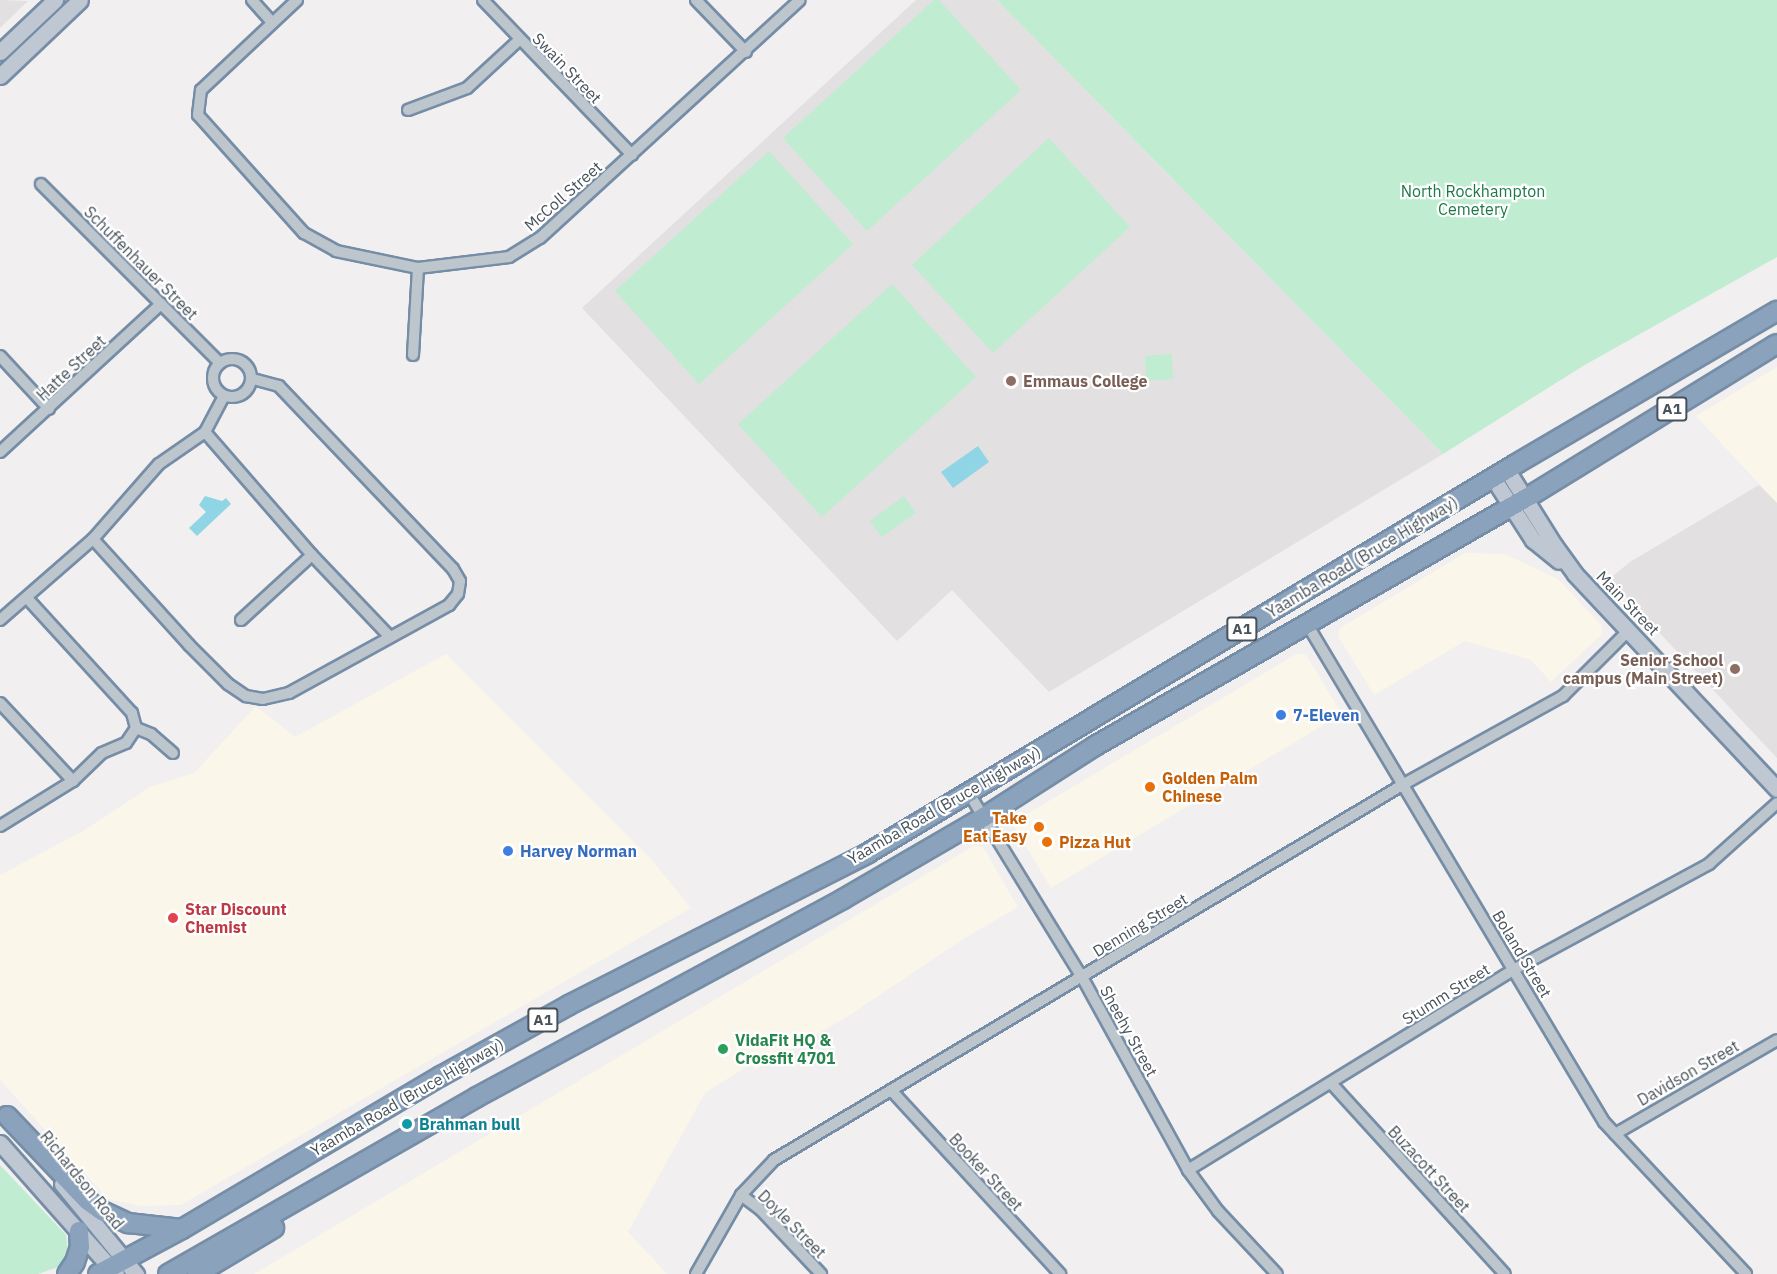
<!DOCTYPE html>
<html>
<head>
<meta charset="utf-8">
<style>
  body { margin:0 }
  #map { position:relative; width:1777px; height:1274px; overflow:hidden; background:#f1efef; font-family:"IBM Plex Sans",sans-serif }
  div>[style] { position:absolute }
  .commercial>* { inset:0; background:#fbf6ea }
  .education>* { inset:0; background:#e2e0e0 }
  .green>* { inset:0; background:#c0ecd1 }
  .water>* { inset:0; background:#90d5e6 }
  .roads { filter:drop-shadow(2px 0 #758da6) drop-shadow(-2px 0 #758da6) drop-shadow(0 2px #758da6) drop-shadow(0 -2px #758da6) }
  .street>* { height:10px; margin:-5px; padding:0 5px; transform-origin:5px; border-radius:5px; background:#bec6cd }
  .street>.ring { margin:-5px; padding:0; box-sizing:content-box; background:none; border:10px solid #bec6cd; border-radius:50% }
  .secondary>* { height:15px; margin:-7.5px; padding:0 7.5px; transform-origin:7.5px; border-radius:7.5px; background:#bec7d2 }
  .highway>* { height:18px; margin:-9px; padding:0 9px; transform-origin:9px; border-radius:9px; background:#8aa2bb }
  .dots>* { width:16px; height:16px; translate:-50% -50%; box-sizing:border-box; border:3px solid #fff; border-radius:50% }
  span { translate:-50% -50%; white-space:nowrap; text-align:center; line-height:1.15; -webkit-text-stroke:4.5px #fff; paint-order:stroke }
  .shield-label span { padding:2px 4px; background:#fff; border:2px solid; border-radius:4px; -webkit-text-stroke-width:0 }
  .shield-label { font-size:15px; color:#48525b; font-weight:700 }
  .street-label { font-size:16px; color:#48525b }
  .park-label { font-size:16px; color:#1d794a }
  .education-label { font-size:16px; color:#785e54; font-weight:700 }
  .left { translate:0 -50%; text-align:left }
  .right { translate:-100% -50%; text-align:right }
  .shop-label { font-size:16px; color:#366cbe; font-weight:700 }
  .food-label { font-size:16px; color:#c56008; font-weight:700 }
  .health-label { font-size:16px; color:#be3a42; font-weight:700 }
  .leisure-label { font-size:16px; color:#27864d; font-weight:700 }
  .culture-label { font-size:16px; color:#0d838f; font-weight:700 }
</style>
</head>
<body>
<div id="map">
  <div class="commercial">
    <i style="clip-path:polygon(1777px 367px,1777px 503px,1696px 416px)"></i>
    <i style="clip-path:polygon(1465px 553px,1505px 554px,1558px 579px,1602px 626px,1602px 634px,1551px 682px,1531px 660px,1465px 641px,1374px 695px,1338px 636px,1340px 628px)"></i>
    <i style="clip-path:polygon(1298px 653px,1306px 655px,1342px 714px,1051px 888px,1012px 823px)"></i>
    <i style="clip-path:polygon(446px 654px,651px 859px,691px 908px,181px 1205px,141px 1206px,108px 1199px,0 1080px,0 875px,83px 831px,150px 787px,194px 773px,256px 706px,295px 737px)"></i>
    <i style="clip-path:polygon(975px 845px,983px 847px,1018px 907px,957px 943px,847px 1017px,755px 1070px,751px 1064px,705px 1093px,628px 1232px,667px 1274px,254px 1274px)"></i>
  </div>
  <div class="education">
    <i style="clip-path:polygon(0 0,28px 1px,0 28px)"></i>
    <i style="clip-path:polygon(916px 0,997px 0,1443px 454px,1049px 692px,952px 590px,897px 641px,582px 308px)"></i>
    <i style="clip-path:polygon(1759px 485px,1777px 503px,1777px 758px,1609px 579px,1630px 562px)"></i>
  </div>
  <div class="green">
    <i style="clip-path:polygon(934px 0,939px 0,1021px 90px,867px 231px,783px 138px)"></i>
    <i style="clip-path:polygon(997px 0,1777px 0,1777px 257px,1583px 366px,1443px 454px)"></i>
    <i style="clip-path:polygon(1049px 138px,1130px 227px,993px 353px,912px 265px)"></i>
    <i style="clip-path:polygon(769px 151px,853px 244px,699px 384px,615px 291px)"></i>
    <i style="clip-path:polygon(892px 284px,976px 377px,822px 517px,738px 424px)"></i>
    <i style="clip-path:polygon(1172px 354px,1173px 379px,1146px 381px,1145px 356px)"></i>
    <i style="clip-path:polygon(904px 496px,916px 513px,882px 537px,870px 521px)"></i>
    <i style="clip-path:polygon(0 1165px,66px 1235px,68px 1252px,61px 1266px,38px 1274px,0 1274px)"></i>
  </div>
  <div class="water">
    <i style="clip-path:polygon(978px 446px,989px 462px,953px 488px,941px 472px)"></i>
    <i style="clip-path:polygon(205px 496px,222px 501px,226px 498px,231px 504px,197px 536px,189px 528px,206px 512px,199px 505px)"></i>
  </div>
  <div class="roads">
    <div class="street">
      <i style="left:252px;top:0;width:30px;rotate:48deg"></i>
      <i style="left:297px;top:0;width:132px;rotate:136.8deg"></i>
      <i style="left:201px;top:90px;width:25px;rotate:97deg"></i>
      <i style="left:198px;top:115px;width:159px;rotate:48.1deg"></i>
      <i style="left:304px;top:233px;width:37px;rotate:29deg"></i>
      <i style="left:336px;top:251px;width:84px;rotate:11.7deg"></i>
      <i style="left:418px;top:268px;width:92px;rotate:-6.9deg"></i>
      <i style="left:509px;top:257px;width:36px;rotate:-32deg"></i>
      <i style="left:540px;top:238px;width:352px;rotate:-42.5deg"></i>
      <i style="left:483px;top:0;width:215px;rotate:46.1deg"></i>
      <i style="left:696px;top:0;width:72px;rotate:46.1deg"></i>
      <i style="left:408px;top:110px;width:63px;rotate:-20.4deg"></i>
      <i style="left:467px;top:88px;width:71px;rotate:-42.7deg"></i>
      <i style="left:41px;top:184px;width:253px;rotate:45deg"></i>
      <i style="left:413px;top:355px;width:87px;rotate:-86.7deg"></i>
      <i style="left:0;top:356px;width:72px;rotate:47.2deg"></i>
      <i class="ring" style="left:213px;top:359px;width:28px;height:28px"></i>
      <i style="left:205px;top:432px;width:163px;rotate:49deg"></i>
      <i style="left:312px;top:555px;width:113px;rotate:46.4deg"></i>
      <i style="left:0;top:452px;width:219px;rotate:-42.6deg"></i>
      <i style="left:93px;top:539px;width:143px;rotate:47.8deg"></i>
      <i style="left:189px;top:645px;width:55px;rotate:45deg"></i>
      <i style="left:228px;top:684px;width:22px;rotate:34deg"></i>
      <i style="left:246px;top:696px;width:17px;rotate:10deg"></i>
      <i style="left:263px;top:699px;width:27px;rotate:-13deg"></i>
      <i style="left:289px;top:693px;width:183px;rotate:-28.8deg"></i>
      <i style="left:449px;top:605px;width:14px;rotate:-51deg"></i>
      <i style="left:458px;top:594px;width:13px;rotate:-81deg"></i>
      <i style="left:460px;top:581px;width:14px;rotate:-120deg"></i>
      <i style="left:453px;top:569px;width:253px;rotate:-133.6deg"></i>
      <i style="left:279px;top:386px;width:28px;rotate:-165deg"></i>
      <i style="left:0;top:620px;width:123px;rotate:-41.1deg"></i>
      <i style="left:93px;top:539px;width:100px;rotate:-48.7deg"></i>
      <i style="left:159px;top:464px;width:56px;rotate:-34.8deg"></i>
      <i style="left:205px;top:432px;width:41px;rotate:-62.2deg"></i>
      <i style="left:241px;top:620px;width:96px;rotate:-42.5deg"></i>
      <i style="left:1307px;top:624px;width:580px;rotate:59.19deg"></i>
      <i style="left:1604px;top:1122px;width:208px;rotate:46.9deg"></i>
      <i style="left:0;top:703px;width:107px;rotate:46.9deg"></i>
      <i style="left:136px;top:728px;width:16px;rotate:22deg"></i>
      <i style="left:151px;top:734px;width:29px;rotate:41deg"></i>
      <i style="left:968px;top:792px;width:217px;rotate:58.4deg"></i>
      <i style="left:1082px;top:977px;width:220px;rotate:61.2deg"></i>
      <i style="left:1188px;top:1170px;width:51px;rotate:53.8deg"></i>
      <i style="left:1218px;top:1211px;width:86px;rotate:46.9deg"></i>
      <i style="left:0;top:826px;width:86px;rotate:-31.7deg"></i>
      <i style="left:73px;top:781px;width:40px;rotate:-44deg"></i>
      <i style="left:102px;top:753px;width:26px;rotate:-23deg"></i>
      <i style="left:126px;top:743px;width:18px;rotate:-56deg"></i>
      <i style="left:136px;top:728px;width:16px;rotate:-105deg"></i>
      <i style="left:132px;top:713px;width:156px;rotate:-132.4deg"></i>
      <i style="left:1331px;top:1083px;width:258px;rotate:47.7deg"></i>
      <i style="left:891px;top:1090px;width:250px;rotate:47.4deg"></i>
      <i style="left:1615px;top:1134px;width:187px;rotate:-30.1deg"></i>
      <i style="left:1188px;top:1170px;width:382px;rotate:-31.6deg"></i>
      <i style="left:1513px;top:970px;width:223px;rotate:-28.4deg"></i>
      <i style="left:1709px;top:864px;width:91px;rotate:-41.9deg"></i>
      <i style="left:741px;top:1195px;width:25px;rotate:37deg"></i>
      <i style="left:761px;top:1210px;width:88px;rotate:46.8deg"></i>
      <i style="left:696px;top:1274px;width:91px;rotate:-60.3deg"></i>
      <i style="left:741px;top:1195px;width:48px;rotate:-46.7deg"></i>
      <i style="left:774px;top:1160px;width:734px;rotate:-30.83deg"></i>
      <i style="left:1404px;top:784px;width:182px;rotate:-29deg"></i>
      <i style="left:1563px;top:696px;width:93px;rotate:-45deg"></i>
    </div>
    <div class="secondary">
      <i style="left:0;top:52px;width:76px;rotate:-43.4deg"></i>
      <i style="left:0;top:76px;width:110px;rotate:-43.5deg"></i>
      <i style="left:1507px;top:470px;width:89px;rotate:57.9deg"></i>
      <i style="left:1554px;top:545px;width:36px;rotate:54deg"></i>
      <i style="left:1575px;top:574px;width:295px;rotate:46.8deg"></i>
      <i style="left:1493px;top:478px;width:74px;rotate:57.2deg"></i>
      <i style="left:1533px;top:540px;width:33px;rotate:39deg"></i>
      <i style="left:0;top:1143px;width:175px;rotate:48.5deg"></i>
      <i style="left:62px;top:1184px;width:117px;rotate:50.6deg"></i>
    </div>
    <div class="highway">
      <i style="left:7px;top:1116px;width:117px;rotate:46.4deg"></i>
      <i style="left:88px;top:1201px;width:17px;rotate:36deg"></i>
      <i style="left:102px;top:1211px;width:29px;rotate:25deg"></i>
      <i style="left:128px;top:1223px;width:54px;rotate:6.3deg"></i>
      <i style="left:67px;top:1274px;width:14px;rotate:-56deg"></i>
      <i style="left:75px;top:1262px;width:16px;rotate:-72deg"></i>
      <i style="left:80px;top:1247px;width:16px;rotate:-94deg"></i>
      <i style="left:98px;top:1274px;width:95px;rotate:-28.2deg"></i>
      <i style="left:182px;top:1229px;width:301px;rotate:-30.6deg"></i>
      <i style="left:441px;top:1076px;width:146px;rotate:-29deg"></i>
      <i style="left:569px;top:1005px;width:335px;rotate:-26.9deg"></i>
      <i style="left:868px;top:853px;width:756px;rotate:-30.98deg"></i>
      <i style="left:1516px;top:464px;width:303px;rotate:-30.4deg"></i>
      <i style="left:168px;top:1274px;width:356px;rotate:-29.8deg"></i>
      <i style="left:477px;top:1097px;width:416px;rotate:-28.4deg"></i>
      <i style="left:843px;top:899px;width:163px;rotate:-30.2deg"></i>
      <i style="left:984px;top:817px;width:132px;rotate:-32.6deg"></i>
      <i style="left:1095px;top:746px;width:505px;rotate:-29.91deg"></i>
      <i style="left:1533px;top:494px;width:286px;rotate:-31.6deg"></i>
      <i style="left:197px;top:1274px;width:90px;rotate:-30.9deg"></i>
    </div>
  </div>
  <div class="dots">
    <i style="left:1011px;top:381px;background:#8d6e63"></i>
    <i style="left:1735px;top:669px;background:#8d6e63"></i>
    <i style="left:1281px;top:715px;background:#3f7fe0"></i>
    <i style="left:1150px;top:787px;background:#e8710a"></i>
    <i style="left:1039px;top:827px;background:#e8710a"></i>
    <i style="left:1047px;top:842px;background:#e8710a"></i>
    <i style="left:508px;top:851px;background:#3f7fe0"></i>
    <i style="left:173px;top:918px;background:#e0444e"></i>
    <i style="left:723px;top:1049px;background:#2e9e5b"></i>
    <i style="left:407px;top:1124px;background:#0f9aa8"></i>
  </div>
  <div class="shield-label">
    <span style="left:1672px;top:409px">A1</span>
    <span style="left:1242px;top:629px">A1</span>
    <span style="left:543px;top:1020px">A1</span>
  </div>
  <div class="street-label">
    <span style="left:567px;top:68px;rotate:46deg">Swain Street</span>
    <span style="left:563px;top:196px;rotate:-41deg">McColl Street</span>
    <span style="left:141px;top:263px;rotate:45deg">Schuffenhauer Street</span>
    <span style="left:71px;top:368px;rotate:-43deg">Hatte Street</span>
    <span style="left:1362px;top:557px;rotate:-31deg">Yaamba Road (Bruce Highway)</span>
    <span style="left:1628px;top:603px;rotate:46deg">Main Street</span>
    <span style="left:944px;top:805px;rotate:-30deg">Yaamba Road (Bruce Highway)</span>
    <span style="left:1140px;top:925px;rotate:-31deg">Denning Street</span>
    <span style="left:1522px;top:954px;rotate:59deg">Boland Street</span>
    <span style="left:1446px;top:994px;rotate:-32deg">Stumm Street</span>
    <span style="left:1129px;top:1031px;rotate:61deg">Sheehy Street</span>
    <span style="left:1688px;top:1073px;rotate:-30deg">Davidson Street</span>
    <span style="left:407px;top:1097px;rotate:-30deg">Yaamba Road (Bruce Highway)</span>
    <span style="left:1429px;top:1169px;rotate:47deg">Buzacott Street</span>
    <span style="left:986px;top:1172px;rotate:47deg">Booker Street</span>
    <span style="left:82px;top:1180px;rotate:51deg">Richardson Road</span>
    <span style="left:792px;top:1224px;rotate:45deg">Doyle Street</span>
  </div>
  <div class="park-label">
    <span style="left:1473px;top:200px">North Rockhampton<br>Cemetery</span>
  </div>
  <div class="education-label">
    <span class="left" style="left:1023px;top:381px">Emmaus College</span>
    <span class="right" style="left:1723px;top:669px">Senior School<br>campus (Main Street)</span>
  </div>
  <div class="shop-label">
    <span class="left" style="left:1293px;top:715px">7-Eleven</span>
    <span class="left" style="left:520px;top:851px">Harvey Norman</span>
  </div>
  <div class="food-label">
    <span class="left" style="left:1162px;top:787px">Golden Palm<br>Chinese</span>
    <span class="right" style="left:1027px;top:827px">Take<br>Eat Easy</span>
    <span class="left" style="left:1059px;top:842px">Pizza Hut</span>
  </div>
  <div class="health-label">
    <span class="left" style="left:185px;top:918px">Star Discount<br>Chemist</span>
  </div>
  <div class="leisure-label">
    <span class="left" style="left:735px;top:1049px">VidaFit HQ &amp;<br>Crossfit 4701</span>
  </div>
  <div class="culture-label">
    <span class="left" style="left:419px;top:1124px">Brahman bull</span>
  </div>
</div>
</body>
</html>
